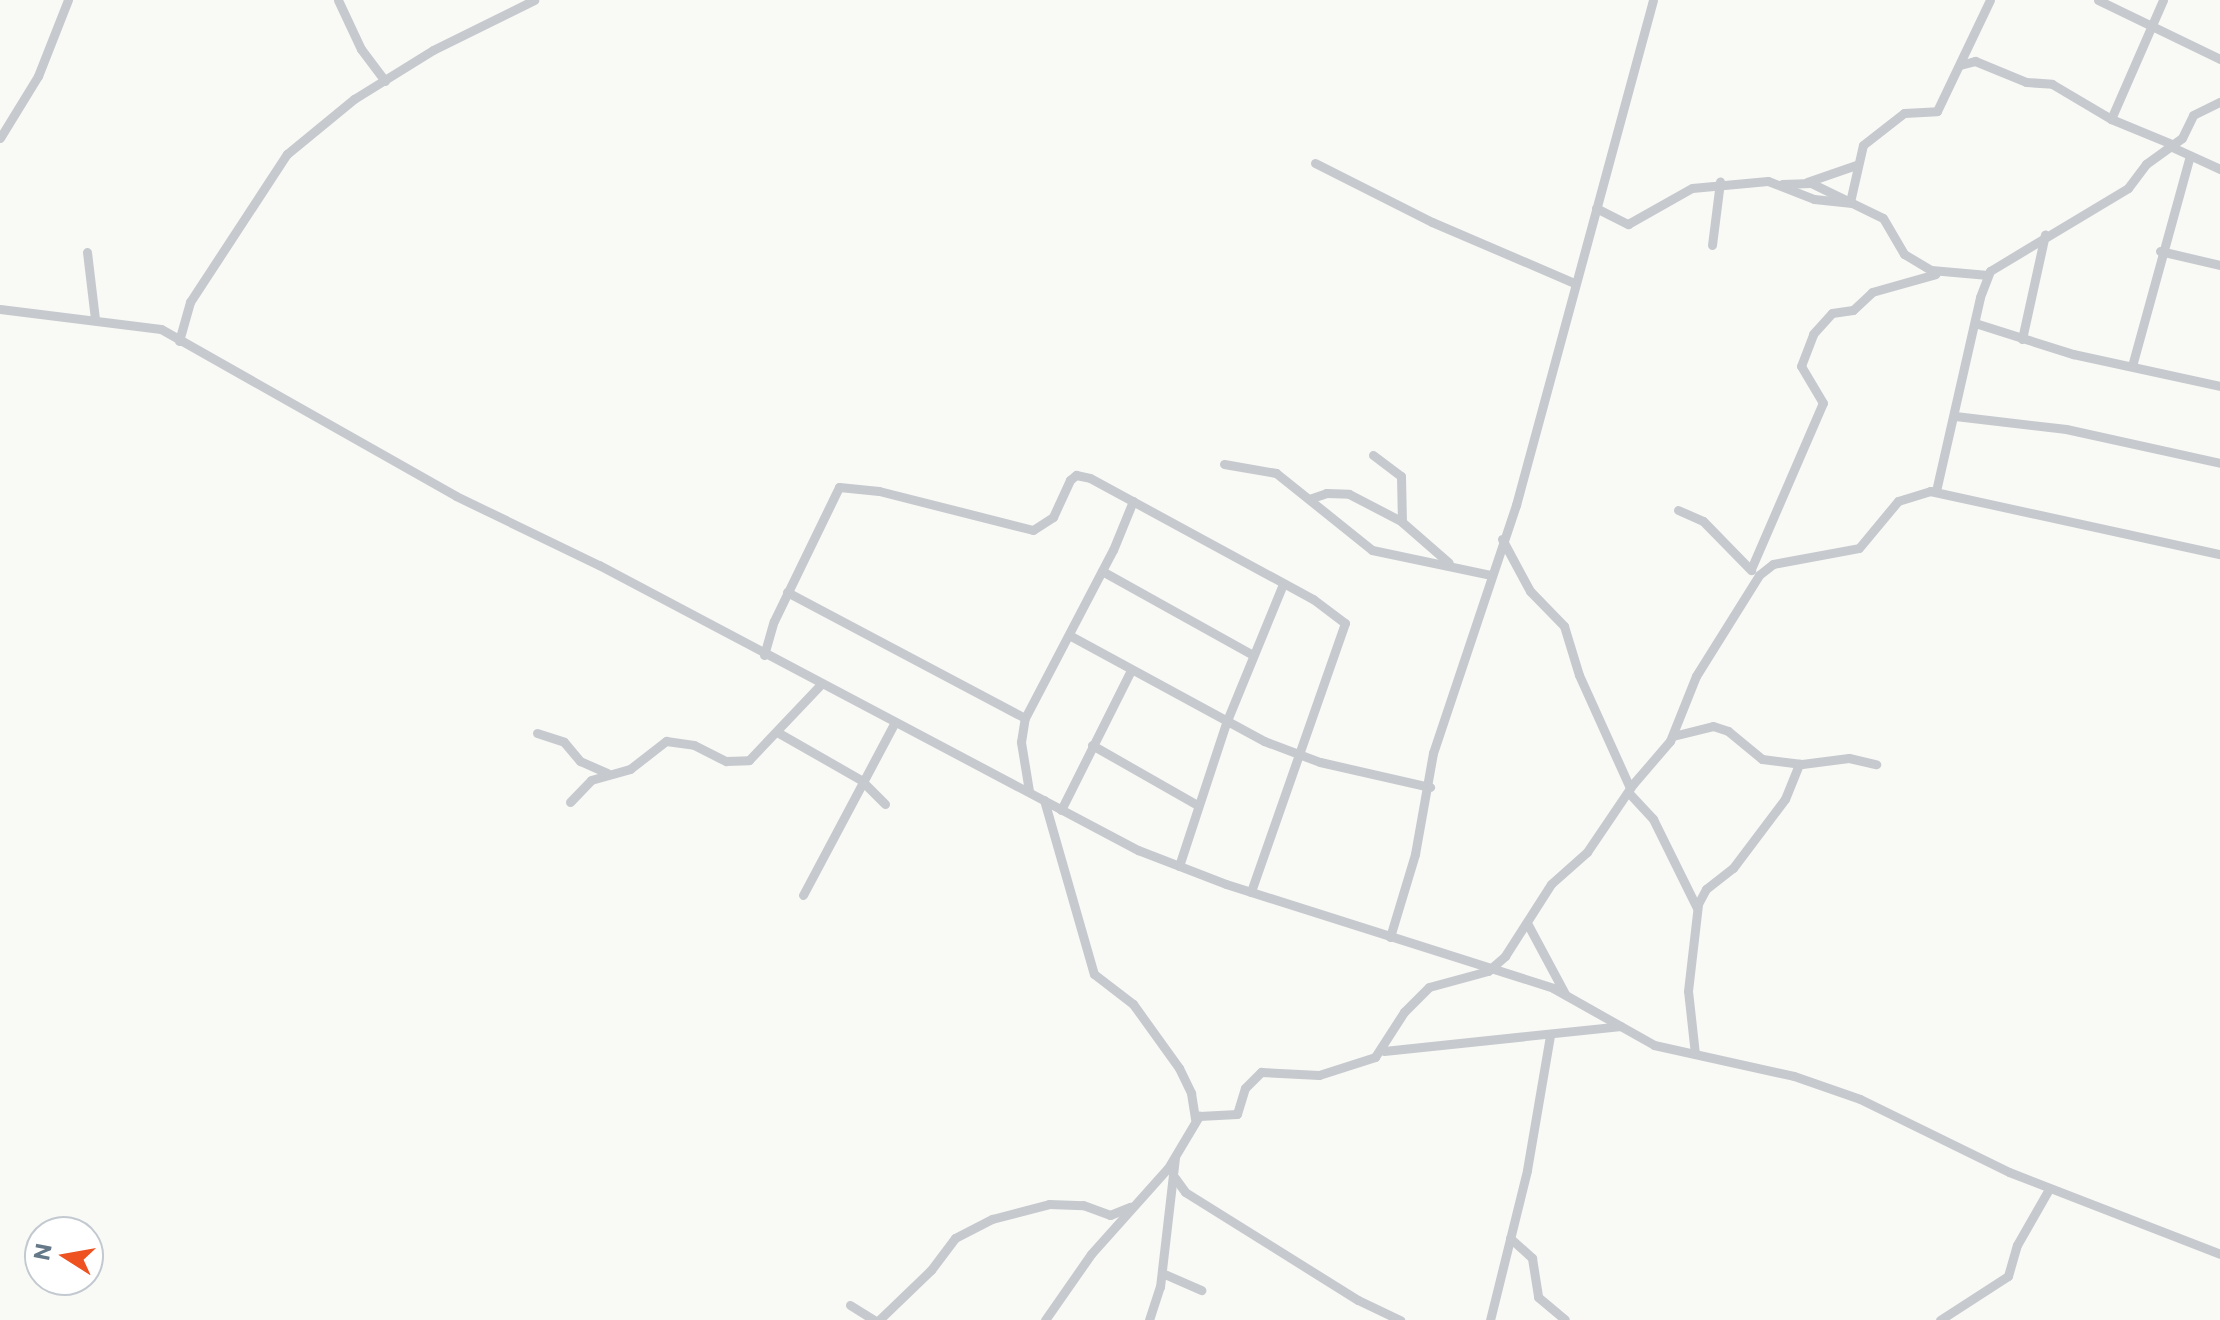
<!DOCTYPE html>
<html>
<head>
<meta charset="utf-8">
<style>
  body { margin:0 }
  #map { position:relative; width:2220px; height:1320px; overflow:hidden; background:#f9f9f6; font-family:Commissioner,sans-serif }
  div>[style] { position:absolute }
  .minor>* { height:9px; margin:-4.5px; padding:0 4.5px; transform-origin:4.5px; border-radius:4.5px; background:#c6cace }
  span { translate:-50% -50%; white-space:nowrap; text-align:center; line-height:1.15; -webkit-text-stroke:8px #fff; paint-order:stroke }
  .north { position:absolute; left:24px; top:1216px; width:80px; height:80px; box-sizing:border-box; background:#fff; border:2px solid #c2c9d0; border-radius:50%; rotate:281deg; font-size:22px; font-weight:700; line-height:32px; text-align:center; color:#667989 }
  .north::after { content:''; display:block; margin:auto; width:28px; height:36px; background:#ee5220; clip-path:polygon(50% 0,100% 100%,50% 72%,0 100%) }
</style>
</head>
<body>
<div id="map">
  <div class="minor">
    <i style="left:338px;top:0;width:54px;rotate:64.9deg"></i>
    <i style="left:361px;top:49px;width:40px;rotate:53deg"></i>
    <i style="left:2098px;top:0;width:136px;rotate:25.8deg"></i>
    <i style="left:1960px;top:65px;width:16px;rotate:-15deg"></i>
    <i style="left:1975px;top:61px;width:55px;rotate:22.4deg"></i>
    <i style="left:2026px;top:82px;width:26px;rotate:4deg"></i>
    <i style="left:2052px;top:84px;width:69px;rotate:30.7deg"></i>
    <i style="left:2111px;top:119px;width:68px;rotate:22.4deg"></i>
    <i style="left:2111px;top:119px;width:130px;rotate:-66.4deg"></i>
    <i style="left:0;top:138px;width:73px;rotate:-58.5deg"></i>
    <i style="left:38px;top:76px;width:82px;rotate:-68.5deg"></i>
    <i style="left:2172px;top:147px;width:53px;rotate:24.6deg"></i>
    <i style="left:1315px;top:163px;width:131px;rotate:26.8deg"></i>
    <i style="left:1432px;top:222px;width:155px;rotate:23.2deg"></i>
    <i style="left:1807px;top:182px;width:52px;rotate:-19.1deg"></i>
    <i style="left:1782px;top:184px;width:29px;rotate:-2deg"></i>
    <i style="left:1811px;top:183px;width:39px;rotate:26deg"></i>
    <i style="left:1850px;top:202px;width:58px;rotate:-77.2deg"></i>
    <i style="left:1863px;top:145px;width:52px;rotate:-38deg"></i>
    <i style="left:1904px;top:113px;width:33px;rotate:-3deg"></i>
    <i style="left:1937px;top:111px;width:123px;rotate:-64.5deg"></i>
    <i style="left:1596px;top:208px;width:36px;rotate:27deg"></i>
    <i style="left:1628px;top:224px;width:73px;rotate:-29.4deg"></i>
    <i style="left:1692px;top:188px;width:76px;rotate:-5.3deg"></i>
    <i style="left:1768px;top:181px;width:49px;rotate:21.4deg"></i>
    <i style="left:1814px;top:199px;width:38px;rotate:6deg"></i>
    <i style="left:1852px;top:203px;width:34px;rotate:26deg"></i>
    <i style="left:1883px;top:218px;width:42px;rotate:59.7deg"></i>
    <i style="left:1904px;top:254px;width:31px;rotate:31deg"></i>
    <i style="left:1931px;top:270px;width:57px;rotate:5deg"></i>
    <i style="left:1712px;top:245px;width:64px;rotate:-82.8deg"></i>
    <i style="left:2160px;top:251px;width:62px;rotate:13.1deg"></i>
    <i style="left:87px;top:252px;width:67px;rotate:83.2deg"></i>
    <i style="left:0;top:309px;width:162px;rotate:7.1deg"></i>
    <i style="left:161px;top:329px;width:339px;rotate:29.5deg"></i>
    <i style="left:456px;top:496px;width:159px;rotate:25.8deg"></i>
    <i style="left:599px;top:565px;width:610px;rotate:27.87deg"></i>
    <i style="left:1138px;top:850px;width:94px;rotate:21.1deg"></i>
    <i style="left:1226px;top:884px;width:343px;rotate:17.6deg"></i>
    <i style="left:1553px;top:988px;width:116px;rotate:29.4deg"></i>
    <i style="left:1654px;top:1045px;width:143px;rotate:12.5deg"></i>
    <i style="left:1794px;top:1076px;width:70px;rotate:19.2deg"></i>
    <i style="left:1860px;top:1099px;width:166px;rotate:26.1deg"></i>
    <i style="left:2009px;top:1172px;width:226px;rotate:21.2deg"></i>
    <i style="left:1975px;top:323px;width:103px;rotate:17.6deg"></i>
    <i style="left:2073px;top:354px;width:150px;rotate:12.3deg"></i>
    <i style="left:2022px;top:339px;width:107px;rotate:-77.6deg"></i>
    <i style="left:179px;top:341px;width:41px;rotate:-74.2deg"></i>
    <i style="left:190px;top:302px;width:177px;rotate:-56.8deg"></i>
    <i style="left:287px;top:154px;width:87px;rotate:-39.4deg"></i>
    <i style="left:354px;top:99px;width:93px;rotate:-31.8deg"></i>
    <i style="left:433px;top:50px;width:113px;rotate:-26.3deg"></i>
    <i style="left:2132px;top:366px;width:218px;rotate:-74.6deg"></i>
    <i style="left:1955px;top:416px;width:112px;rotate:6.7deg"></i>
    <i style="left:2066px;top:429px;width:158px;rotate:12.4deg"></i>
    <i style="left:1373px;top:455px;width:35px;rotate:37deg"></i>
    <i style="left:1401px;top:476px;width:46px;rotate:88.8deg"></i>
    <i style="left:1402px;top:522px;width:62px;rotate:41.1deg"></i>
    <i style="left:1224px;top:464px;width:53px;rotate:9.8deg"></i>
    <i style="left:1276px;top:473px;width:123px;rotate:38.7deg"></i>
    <i style="left:1372px;top:550px;width:122px;rotate:11.9deg"></i>
    <i style="left:1936px;top:491px;width:199px;rotate:-77.2deg"></i>
    <i style="left:1980px;top:297px;width:28px;rotate:-69deg"></i>
    <i style="left:1990px;top:271px;width:161px;rotate:-31deg"></i>
    <i style="left:2128px;top:188px;width:30px;rotate:-53deg"></i>
    <i style="left:2146px;top:164px;width:44px;rotate:-35.8deg"></i>
    <i style="left:2182px;top:138px;width:25px;rotate:-64deg"></i>
    <i style="left:2193px;top:115px;width:30px;rotate:-26deg"></i>
    <i style="left:1309px;top:499px;width:18px;rotate:-19deg"></i>
    <i style="left:1326px;top:493px;width:23px;rotate:2deg"></i>
    <i style="left:1349px;top:494px;width:59px;rotate:27.4deg"></i>
    <i style="left:1678px;top:510px;width:27px;rotate:24deg"></i>
    <i style="left:1703px;top:521px;width:69px;rotate:45.6deg"></i>
    <i style="left:1502px;top:539px;width:59px;rotate:61.7deg"></i>
    <i style="left:1530px;top:591px;width:49px;rotate:45.8deg"></i>
    <i style="left:1564px;top:626px;width:51px;rotate:73deg"></i>
    <i style="left:1579px;top:675px;width:124px;rotate:65.7deg"></i>
    <i style="left:1751px;top:569px;width:181px;rotate:-66.6deg"></i>
    <i style="left:1823px;top:403px;width:43px;rotate:-120.7deg"></i>
    <i style="left:1801px;top:366px;width:34px;rotate:-69deg"></i>
    <i style="left:1813px;top:334px;width:28px;rotate:-48deg"></i>
    <i style="left:1832px;top:313px;width:21px;rotate:-8deg"></i>
    <i style="left:1853px;top:310px;width:26px;rotate:-43deg"></i>
    <i style="left:1872px;top:292px;width:66px;rotate:-15.7deg"></i>
    <i style="left:1102px;top:571px;width:173px;rotate:29.1deg"></i>
    <i style="left:787px;top:592px;width:269px;rotate:27.9deg"></i>
    <i style="left:1069px;top:635px;width:222px;rotate:28.5deg"></i>
    <i style="left:1264px;top:741px;width:60px;rotate:20.6deg"></i>
    <i style="left:1320px;top:762px;width:113px;rotate:12.8deg"></i>
    <i style="left:764px;top:655px;width:35px;rotate:-74deg"></i>
    <i style="left:774px;top:621px;width:149px;rotate:-64.1deg"></i>
    <i style="left:839px;top:487px;width:40px;rotate:5.7deg"></i>
    <i style="left:879px;top:491px;width:159px;rotate:14.2deg"></i>
    <i style="left:1033px;top:530px;width:24px;rotate:-33deg"></i>
    <i style="left:1053px;top:517px;width:41px;rotate:-65.3deg"></i>
    <i style="left:1070px;top:480px;width:8px;rotate:-40deg"></i>
    <i style="left:1076px;top:475px;width:14px;rotate:12deg"></i>
    <i style="left:1090px;top:478px;width:254px;rotate:28.5deg"></i>
    <i style="left:1313px;top:599px;width:40px;rotate:37deg"></i>
    <i style="left:1345px;top:623px;width:285px;rotate:109.3deg"></i>
    <i style="left:777px;top:732px;width:97px;rotate:29.7deg"></i>
    <i style="left:861px;top:780px;width:34px;rotate:45deg"></i>
    <i style="left:537px;top:733px;width:28px;rotate:18deg"></i>
    <i style="left:564px;top:742px;width:25px;rotate:50deg"></i>
    <i style="left:580px;top:761px;width:30px;rotate:24deg"></i>
    <i style="left:1673px;top:736px;width:41px;rotate:-14deg"></i>
    <i style="left:1713px;top:726px;width:16px;rotate:18deg"></i>
    <i style="left:1728px;top:731px;width:44px;rotate:39.5deg"></i>
    <i style="left:1762px;top:759px;width:40px;rotate:7.1deg"></i>
    <i style="left:1802px;top:764px;width:47px;rotate:-7.3deg"></i>
    <i style="left:1849px;top:758px;width:28px;rotate:13deg"></i>
    <i style="left:1092px;top:745px;width:121px;rotate:29.7deg"></i>
    <i style="left:1029px;top:791px;width:50px;rotate:-99.3deg"></i>
    <i style="left:1021px;top:742px;width:24px;rotate:-81deg"></i>
    <i style="left:1025px;top:718px;width:190px;rotate:-62.4deg"></i>
    <i style="left:1113px;top:550px;width:53px;rotate:-67.8deg"></i>
    <i style="left:1628px;top:792px;width:37px;rotate:47deg"></i>
    <i style="left:1653px;top:819px;width:99px;rotate:63.7deg"></i>
    <i style="left:1044px;top:800px;width:181px;rotate:74deg"></i>
    <i style="left:1094px;top:974px;width:49px;rotate:37.6deg"></i>
    <i style="left:1133px;top:1004px;width:79px;rotate:54.3deg"></i>
    <i style="left:1179px;top:1068px;width:28px;rotate:64deg"></i>
    <i style="left:1191px;top:1093px;width:26px;rotate:81deg"></i>
    <i style="left:570px;top:802px;width:30px;rotate:-46deg"></i>
    <i style="left:591px;top:780px;width:41px;rotate:-15.8deg"></i>
    <i style="left:630px;top:769px;width:46px;rotate:-37.9deg"></i>
    <i style="left:666px;top:741px;width:28px;rotate:8deg"></i>
    <i style="left:694px;top:745px;width:36px;rotate:27deg"></i>
    <i style="left:726px;top:761px;width:23px;rotate:-2deg"></i>
    <i style="left:749px;top:760px;width:105px;rotate:-46.5deg"></i>
    <i style="left:1061px;top:810px;width:157px;rotate:-63.4deg"></i>
    <i style="left:1179px;top:866px;width:151px;rotate:-71.8deg"></i>
    <i style="left:1226px;top:723px;width:150px;rotate:-67.7deg"></i>
    <i style="left:803px;top:895px;width:196px;rotate:-62deg"></i>
    <i style="left:1527px;top:923px;width:81px;rotate:61.8deg"></i>
    <i style="left:1390px;top:937px;width:87px;rotate:-73.2deg"></i>
    <i style="left:1415px;top:854px;width:103px;rotate:-79.9deg"></i>
    <i style="left:1433px;top:753px;width:262px;rotate:-71.5deg"></i>
    <i style="left:1516px;top:505px;width:523px;rotate:-74.82deg"></i>
    <i style="left:1384px;top:1051px;width:238px;rotate:-6deg"></i>
    <i style="left:1695px;top:1054px;width:63px;rotate:-96.3deg"></i>
    <i style="left:1688px;top:991px;width:88px;rotate:-83.4deg"></i>
    <i style="left:1698px;top:904px;width:17px;rotate:-62deg"></i>
    <i style="left:1706px;top:889px;width:34px;rotate:-38deg"></i>
    <i style="left:1733px;top:868px;width:86px;rotate:-53deg"></i>
    <i style="left:1785px;top:799px;width:38px;rotate:-68deg"></i>
    <i style="left:1175px;top:1178px;width:17px;rotate:54deg"></i>
    <i style="left:1185px;top:1192px;width:204px;rotate:32deg"></i>
    <i style="left:1358px;top:1300px;width:47px;rotate:25.5deg"></i>
    <i style="left:1510px;top:1238px;width:30px;rotate:42deg"></i>
    <i style="left:1532px;top:1258px;width:39px;rotate:81deg"></i>
    <i style="left:1538px;top:1297px;width:35px;rotate:40deg"></i>
    <i style="left:1162px;top:1273px;width:43px;rotate:23.6deg"></i>
    <i style="left:850px;top:1305px;width:28px;rotate:32deg"></i>
    <i style="left:879px;top:1320px;width:72px;rotate:-43.9deg"></i>
    <i style="left:931px;top:1270px;width:40px;rotate:-53deg"></i>
    <i style="left:955px;top:1238px;width:42px;rotate:-27.2deg"></i>
    <i style="left:992px;top:1219px;width:59px;rotate:-14.7deg"></i>
    <i style="left:1049px;top:1204px;width:34px;rotate:2deg"></i>
    <i style="left:1083px;top:1205px;width:29px;rotate:20deg"></i>
    <i style="left:1110px;top:1215px;width:22px;rotate:-22deg"></i>
    <i style="left:1045px;top:1320px;width:80px;rotate:-55.1deg"></i>
    <i style="left:1091px;top:1254px;width:115px;rotate:-48.2deg"></i>
    <i style="left:1168px;top:1168px;width:61px;rotate:-59.2deg"></i>
    <i style="left:1199px;top:1116px;width:38px;rotate:-3deg"></i>
    <i style="left:1237px;top:1114px;width:27px;rotate:-73deg"></i>
    <i style="left:1245px;top:1088px;width:23px;rotate:-45deg"></i>
    <i style="left:1261px;top:1072px;width:58px;rotate:3deg"></i>
    <i style="left:1319px;top:1075px;width:59px;rotate:-17.8deg"></i>
    <i style="left:1375px;top:1057px;width:54px;rotate:-57.2deg"></i>
    <i style="left:1404px;top:1012px;width:35px;rotate:-45deg"></i>
    <i style="left:1429px;top:987px;width:61px;rotate:-15.2deg"></i>
    <i style="left:1488px;top:971px;width:23px;rotate:-41deg"></i>
    <i style="left:1505px;top:956px;width:85px;rotate:-57.4deg"></i>
    <i style="left:1551px;top:884px;width:48px;rotate:-41.6deg"></i>
    <i style="left:1587px;top:852px;width:82px;rotate:-55.9deg"></i>
    <i style="left:1633px;top:784px;width:57px;rotate:-49.3deg"></i>
    <i style="left:1670px;top:741px;width:70px;rotate:-68.2deg"></i>
    <i style="left:1696px;top:676px;width:119px;rotate:-58deg"></i>
    <i style="left:1759px;top:575px;width:18px;rotate:-38deg"></i>
    <i style="left:1773px;top:564px;width:87px;rotate:-10.5deg"></i>
    <i style="left:1859px;top:548px;width:61px;rotate:-50.3deg"></i>
    <i style="left:1898px;top:501px;width:34px;rotate:-17deg"></i>
    <i style="left:1930px;top:491px;width:297px;rotate:12.3deg"></i>
    <i style="left:1149px;top:1320px;width:35px;rotate:-72deg"></i>
    <i style="left:1160px;top:1287px;width:130px;rotate:-83.4deg"></i>
    <i style="left:1490px;top:1320px;width:154px;rotate:-76.1deg"></i>
    <i style="left:1527px;top:1170px;width:137px;rotate:-80.3deg"></i>
    <i style="left:1940px;top:1320px;width:81px;rotate:-32.9deg"></i>
    <i style="left:2008px;top:1276px;width:32px;rotate:-74deg"></i>
    <i style="left:2017px;top:1245px;width:64px;rotate:-60.3deg"></i>
  </div>
  <div class="north">N</div>
</div>
</body>
</html>
